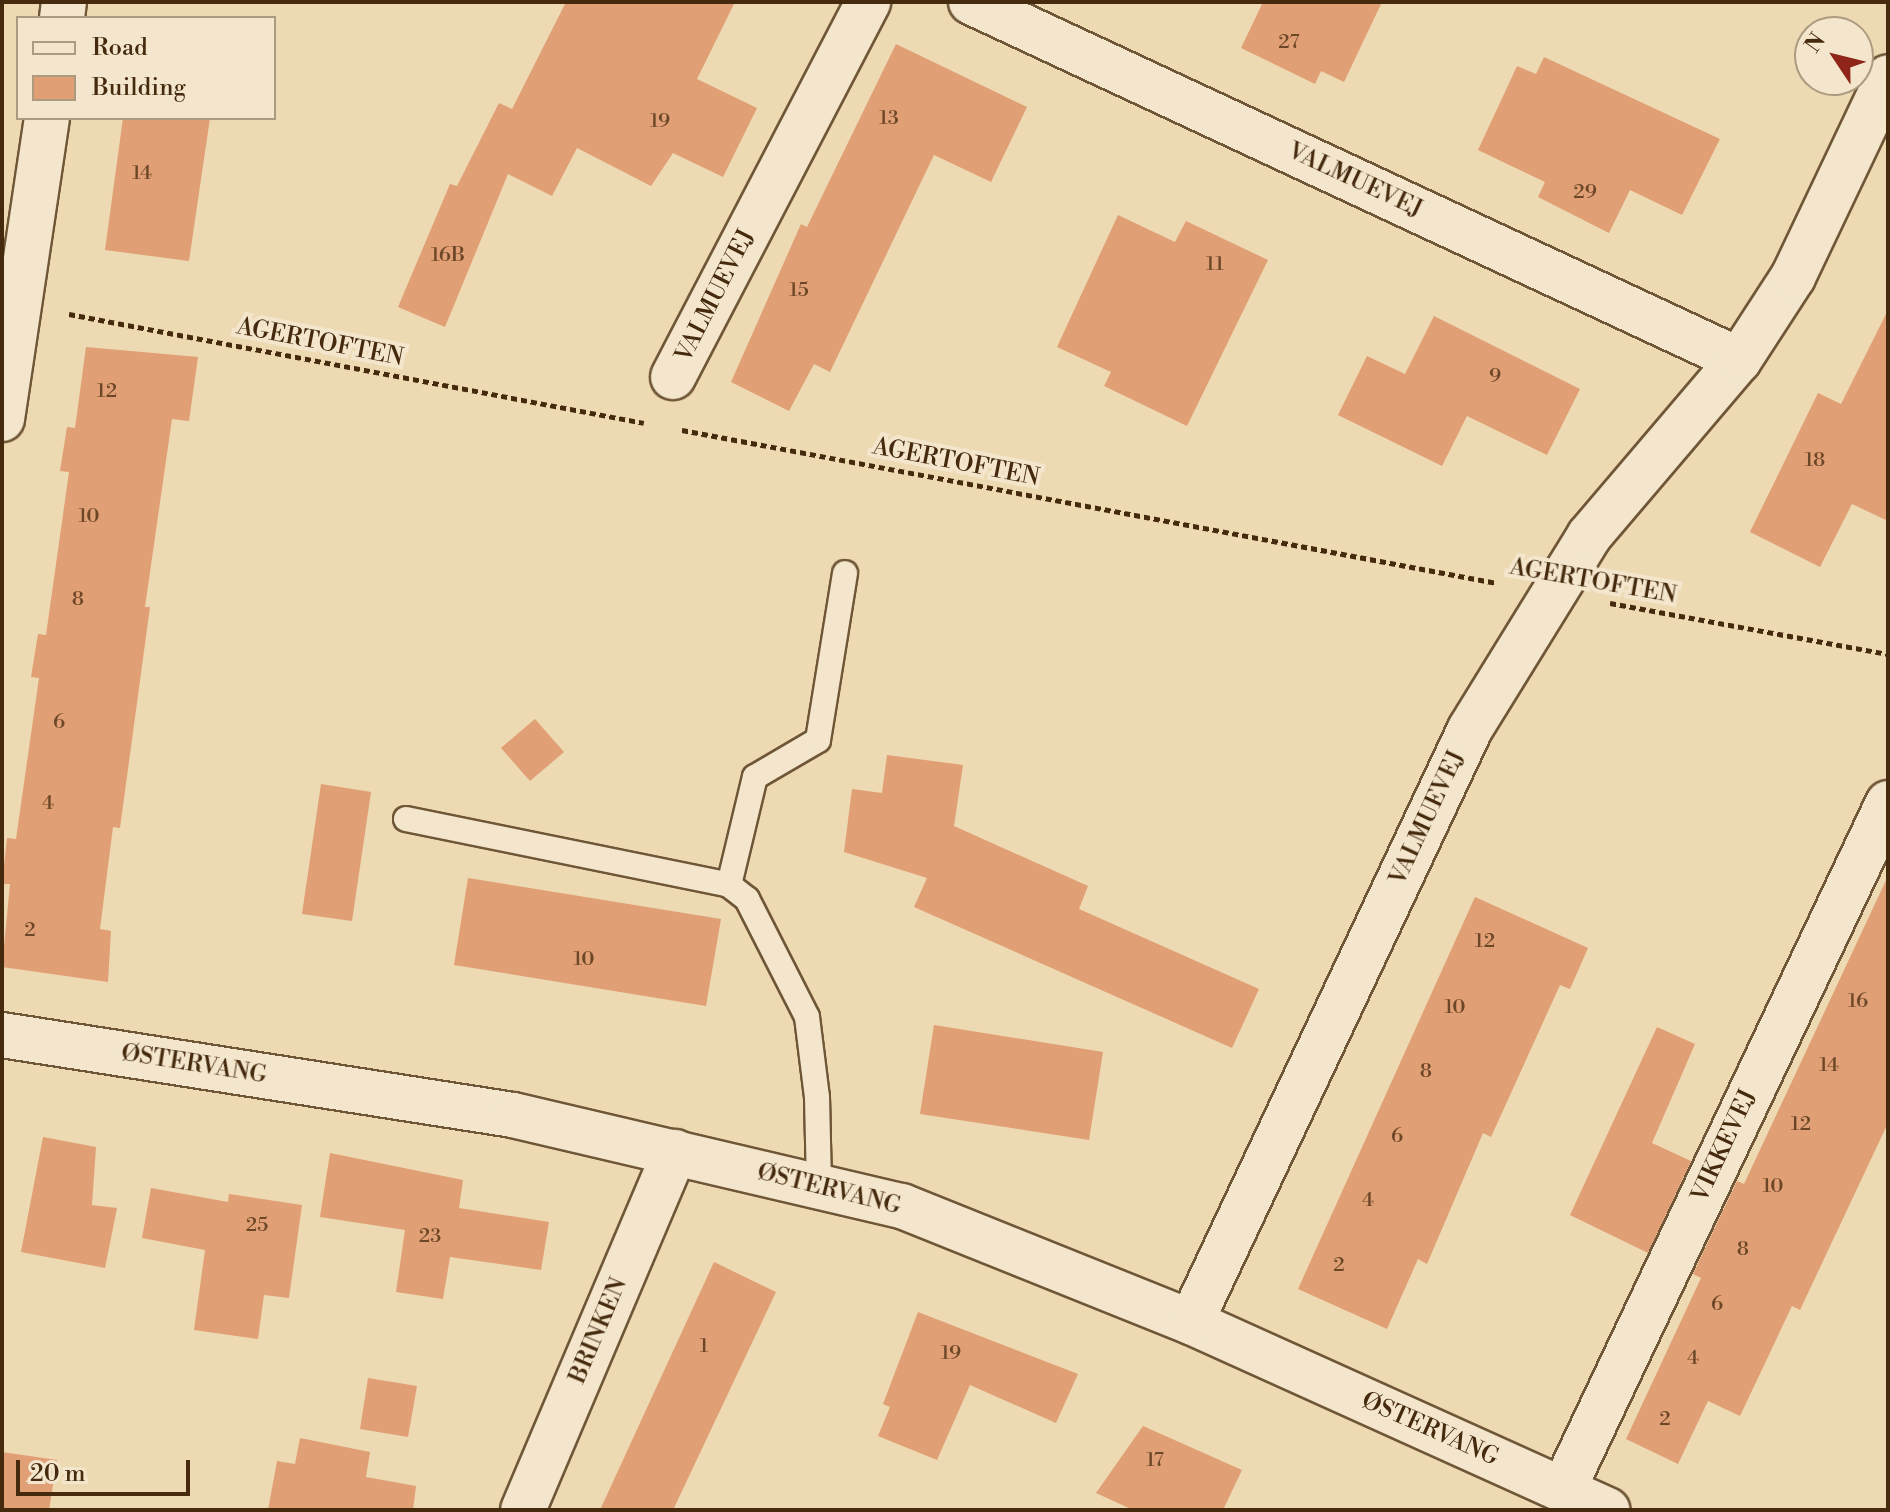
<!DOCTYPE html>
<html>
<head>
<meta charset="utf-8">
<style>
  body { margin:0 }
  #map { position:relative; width:1890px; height:1512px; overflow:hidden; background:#edd9b2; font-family:"Libre Bodoni",serif }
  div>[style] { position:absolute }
  .building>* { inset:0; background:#e09f75 }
  .path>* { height:5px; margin-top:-2.5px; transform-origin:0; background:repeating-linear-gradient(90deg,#452a0d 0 6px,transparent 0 10px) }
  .roads { filter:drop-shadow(2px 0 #6f5636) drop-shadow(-2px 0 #6f5636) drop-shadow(0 2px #6f5636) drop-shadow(0 -2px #6f5636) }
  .service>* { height:24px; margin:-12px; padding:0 12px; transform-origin:12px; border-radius:12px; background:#f3e6cd }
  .minor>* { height:44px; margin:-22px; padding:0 22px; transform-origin:22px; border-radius:22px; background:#f3e6cd }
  span { translate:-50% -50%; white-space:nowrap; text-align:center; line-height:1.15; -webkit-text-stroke:8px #f3e6cd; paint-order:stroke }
  .number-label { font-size:20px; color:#6c4727 }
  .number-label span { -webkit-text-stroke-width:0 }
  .street-label { font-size:24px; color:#452a0d }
  .frame { position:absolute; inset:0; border:4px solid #452a0d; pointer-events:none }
  .legend { position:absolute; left:16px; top:16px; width:260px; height:104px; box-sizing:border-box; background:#f3e6cd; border:2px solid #ad9b80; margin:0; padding:10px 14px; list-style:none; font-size:24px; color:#452a0d }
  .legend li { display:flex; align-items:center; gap:16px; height:40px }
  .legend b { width:40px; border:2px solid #ad9b80 }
  .north { position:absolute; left:1794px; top:16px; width:80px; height:80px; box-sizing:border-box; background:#f3e6cd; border:2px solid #ad9b80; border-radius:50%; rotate:305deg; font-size:22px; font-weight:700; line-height:32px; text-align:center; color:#452a0d }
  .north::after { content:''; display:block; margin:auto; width:28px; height:36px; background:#8f2418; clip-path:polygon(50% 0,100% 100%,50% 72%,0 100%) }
  .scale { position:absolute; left:16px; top:1460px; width:174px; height:36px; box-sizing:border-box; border:4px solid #452a0d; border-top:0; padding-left:10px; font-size:24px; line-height:28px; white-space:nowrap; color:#452a0d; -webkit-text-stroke:6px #f3e6cd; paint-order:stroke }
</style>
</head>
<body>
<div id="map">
  <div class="building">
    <i style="clip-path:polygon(566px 2px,735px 2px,697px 79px,757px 108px,723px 177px,673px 153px,651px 186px,577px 148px,552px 196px,508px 174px,445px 327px,398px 307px,450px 184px,457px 186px,499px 103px,512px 109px)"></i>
    <i style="clip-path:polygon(1263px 2px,1382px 2px,1344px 82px,1321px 71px,1315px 84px,1241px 48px)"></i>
    <i style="clip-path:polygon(896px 44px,1027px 107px,991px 182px,934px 155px,830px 372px,814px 364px,789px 411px,731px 382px,801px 224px,807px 227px)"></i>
    <i style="clip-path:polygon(1544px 57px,1720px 139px,1682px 215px,1630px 190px,1609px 233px,1538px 197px,1545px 182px,1478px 150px,1517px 66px,1536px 74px)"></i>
    <i style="clip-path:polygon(123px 118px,210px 118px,189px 261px,105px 250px)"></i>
    <i style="clip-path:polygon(1118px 215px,1175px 242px,1186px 221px,1268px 260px,1187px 426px,1104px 386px,1111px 372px,1057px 347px)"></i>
    <i style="clip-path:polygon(1888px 310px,1888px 521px,1852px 504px,1820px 567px,1750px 532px,1818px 393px,1841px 404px)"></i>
    <i style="clip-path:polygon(1434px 316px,1580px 389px,1547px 455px,1467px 416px,1442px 466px,1338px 415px,1367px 356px,1405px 374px)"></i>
    <i style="clip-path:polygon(86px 347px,198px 357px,189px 421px,172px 419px,145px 607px,150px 607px,120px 828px,113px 827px,100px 929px,111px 931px,108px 982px,2px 967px,10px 884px,2px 884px,7px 838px,16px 839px,39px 678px,31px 677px,38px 634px,46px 635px,69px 472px,60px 471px,67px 427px,75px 428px)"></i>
    <i style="clip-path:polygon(535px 719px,564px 752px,530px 781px,501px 748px)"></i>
    <i style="clip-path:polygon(887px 755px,963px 765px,954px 826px,1088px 886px,1079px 909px,1259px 989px,1232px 1048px,914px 907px,927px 878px,844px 852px,852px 789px,882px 793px)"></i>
    <i style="clip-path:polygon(321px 784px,371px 792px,352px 921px,302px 914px)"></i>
    <i style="clip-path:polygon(1888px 876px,1888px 1123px,1800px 1310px,1792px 1306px,1740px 1416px,1708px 1401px,1678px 1464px,1626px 1439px,1701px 1278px,1693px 1274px,1737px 1181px,1744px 1184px)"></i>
    <i style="clip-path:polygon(468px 878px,721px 919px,706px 1006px,454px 965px)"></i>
    <i style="clip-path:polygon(1475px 897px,1588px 948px,1570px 989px,1560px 985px,1491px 1137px,1483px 1133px,1427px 1264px,1418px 1259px,1387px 1329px,1298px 1289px)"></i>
    <i style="clip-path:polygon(934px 1025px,1103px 1052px,1089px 1140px,920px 1114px)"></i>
    <i style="clip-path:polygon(1657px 1027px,1695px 1044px,1652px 1143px,1691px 1161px,1648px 1253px,1570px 1215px)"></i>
    <i style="clip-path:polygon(43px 1137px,96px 1147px,92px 1205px,117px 1208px,105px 1268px,21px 1252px)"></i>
    <i style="clip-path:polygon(330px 1153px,463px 1180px,459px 1208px,549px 1222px,541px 1270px,450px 1257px,443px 1299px,396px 1292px,405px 1230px,320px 1217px)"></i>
    <i style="clip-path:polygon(151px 1188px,228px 1202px,229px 1194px,302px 1205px,289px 1298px,264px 1295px,258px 1339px,194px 1330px,205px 1250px,142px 1238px)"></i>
    <i style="clip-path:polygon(714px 1262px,776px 1292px,673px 1510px,600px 1510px)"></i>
    <i style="clip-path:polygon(918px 1312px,1078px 1374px,1056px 1423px,970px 1385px,937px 1460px,878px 1436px,890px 1407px,883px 1404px)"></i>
    <i style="clip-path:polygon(368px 1378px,417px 1386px,408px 1437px,360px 1429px)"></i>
    <i style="clip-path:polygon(1143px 1426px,1242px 1470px,1223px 1510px,1133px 1510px,1096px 1493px)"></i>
    <i style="clip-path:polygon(300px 1438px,370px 1452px,366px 1477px,416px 1486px,413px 1510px,268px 1510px,277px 1461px,295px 1464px)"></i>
    <i style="clip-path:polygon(2px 1452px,57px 1460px,49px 1510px,2px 1510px)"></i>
  </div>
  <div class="path">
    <i style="left:69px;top:314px;width:585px;rotate:10.73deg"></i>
    <i style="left:682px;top:430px;width:829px;rotate:10.63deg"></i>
    <i style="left:1610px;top:603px;width:283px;rotate:10.4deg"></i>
  </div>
  <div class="roads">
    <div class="service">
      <i style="left:406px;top:819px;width:330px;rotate:11.5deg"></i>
      <i style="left:729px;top:885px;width:23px;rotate:38deg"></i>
      <i style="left:747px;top:899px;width:132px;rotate:63deg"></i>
      <i style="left:807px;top:1017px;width:81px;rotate:82.9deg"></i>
      <i style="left:817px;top:1097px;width:89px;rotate:88.7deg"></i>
      <i style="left:729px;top:885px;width:111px;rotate:-76.5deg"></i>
      <i style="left:755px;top:777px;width:73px;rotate:-30.4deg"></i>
      <i style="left:818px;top:740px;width:169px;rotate:-80.8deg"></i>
    </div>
    <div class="minor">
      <i style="left:971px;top:2px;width:847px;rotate:24.99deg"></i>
      <i style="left:62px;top:18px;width:16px;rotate:-83deg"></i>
      <i style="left:673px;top:377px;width:423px;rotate:-62.5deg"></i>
      <i style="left:2px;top:419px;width:304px;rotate:-81.5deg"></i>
      <i style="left:2px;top:1035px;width:517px;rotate:8.9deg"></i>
      <i style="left:513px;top:1115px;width:400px;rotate:13.2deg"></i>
      <i style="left:902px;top:1206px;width:311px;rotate:21.9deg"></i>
      <i style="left:1191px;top:1322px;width:457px;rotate:24.3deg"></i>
      <i style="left:1191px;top:1322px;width:655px;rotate:-64.8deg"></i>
      <i style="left:1470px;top:729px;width:227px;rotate:-58.3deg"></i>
      <i style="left:1589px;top:536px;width:231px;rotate:-49.6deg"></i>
      <i style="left:1739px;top:360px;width:99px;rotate:-57deg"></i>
      <i style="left:1793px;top:277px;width:221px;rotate:-64.6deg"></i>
      <i style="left:1563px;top:1490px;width:760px;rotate:-64.68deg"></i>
      <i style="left:523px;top:1510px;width:389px;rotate:-67deg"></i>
    </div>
  </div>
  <div class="number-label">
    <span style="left:1289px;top:42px">27</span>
    <span style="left:889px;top:118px">13</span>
    <span style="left:660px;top:121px">19</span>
    <span style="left:142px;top:173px">14</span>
    <span style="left:1585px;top:192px">29</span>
    <span style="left:448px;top:255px">16B</span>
    <span style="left:1215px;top:264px">11</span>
    <span style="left:799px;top:290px">15</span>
    <span style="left:1495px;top:376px">9</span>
    <span style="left:107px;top:391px">12</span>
    <span style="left:1815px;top:460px">18</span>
    <span style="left:89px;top:516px">10</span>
    <span style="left:78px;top:599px">8</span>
    <span style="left:59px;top:722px">6</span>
    <span style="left:48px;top:803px">4</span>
    <span style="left:30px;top:930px">2</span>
    <span style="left:1485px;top:941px">12</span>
    <span style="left:584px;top:959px">10</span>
    <span style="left:1858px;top:1001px">16</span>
    <span style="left:1455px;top:1007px">10</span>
    <span style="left:1829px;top:1065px">14</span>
    <span style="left:1426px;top:1071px">8</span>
    <span style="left:1801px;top:1124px">12</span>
    <span style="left:1397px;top:1136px">6</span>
    <span style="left:1773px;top:1186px">10</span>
    <span style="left:1368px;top:1200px">4</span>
    <span style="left:257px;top:1225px">25</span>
    <span style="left:430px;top:1236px">23</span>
    <span style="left:1743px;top:1249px">8</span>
    <span style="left:1339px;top:1265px">2</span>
    <span style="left:1717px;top:1304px">6</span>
    <span style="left:704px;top:1346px">1</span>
    <span style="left:951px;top:1353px">19</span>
    <span style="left:1693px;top:1358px">4</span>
    <span style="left:1665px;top:1419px">2</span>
    <span style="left:1155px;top:1460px">17</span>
  </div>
  <div class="street-label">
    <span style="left:1355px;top:181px;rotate:25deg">VALMUEVEJ</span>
    <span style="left:716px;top:296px;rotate:-63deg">VALMUEVEJ</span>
    <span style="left:320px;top:343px;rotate:11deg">AGERTOFTEN</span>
    <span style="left:956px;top:463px;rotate:11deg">AGERTOFTEN</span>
    <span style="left:1593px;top:582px;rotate:10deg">AGERTOFTEN</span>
    <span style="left:1428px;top:818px;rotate:-65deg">VALMUEVEJ</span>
    <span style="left:194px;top:1065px;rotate:9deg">ØSTERVANG</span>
    <span style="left:1725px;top:1146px;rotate:-65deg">VIKKEVEJ</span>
    <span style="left:829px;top:1190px;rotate:14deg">ØSTERVANG</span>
    <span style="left:599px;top:1331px;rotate:-67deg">BRINKEN</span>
    <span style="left:1430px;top:1430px;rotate:24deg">ØSTERVANG</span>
  </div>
  <div class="frame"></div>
  <ul class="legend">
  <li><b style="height:10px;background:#f3e6cd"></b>Road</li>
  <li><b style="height:22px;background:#e09f75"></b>Building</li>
  </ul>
  <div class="north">N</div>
  <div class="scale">20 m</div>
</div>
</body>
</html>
